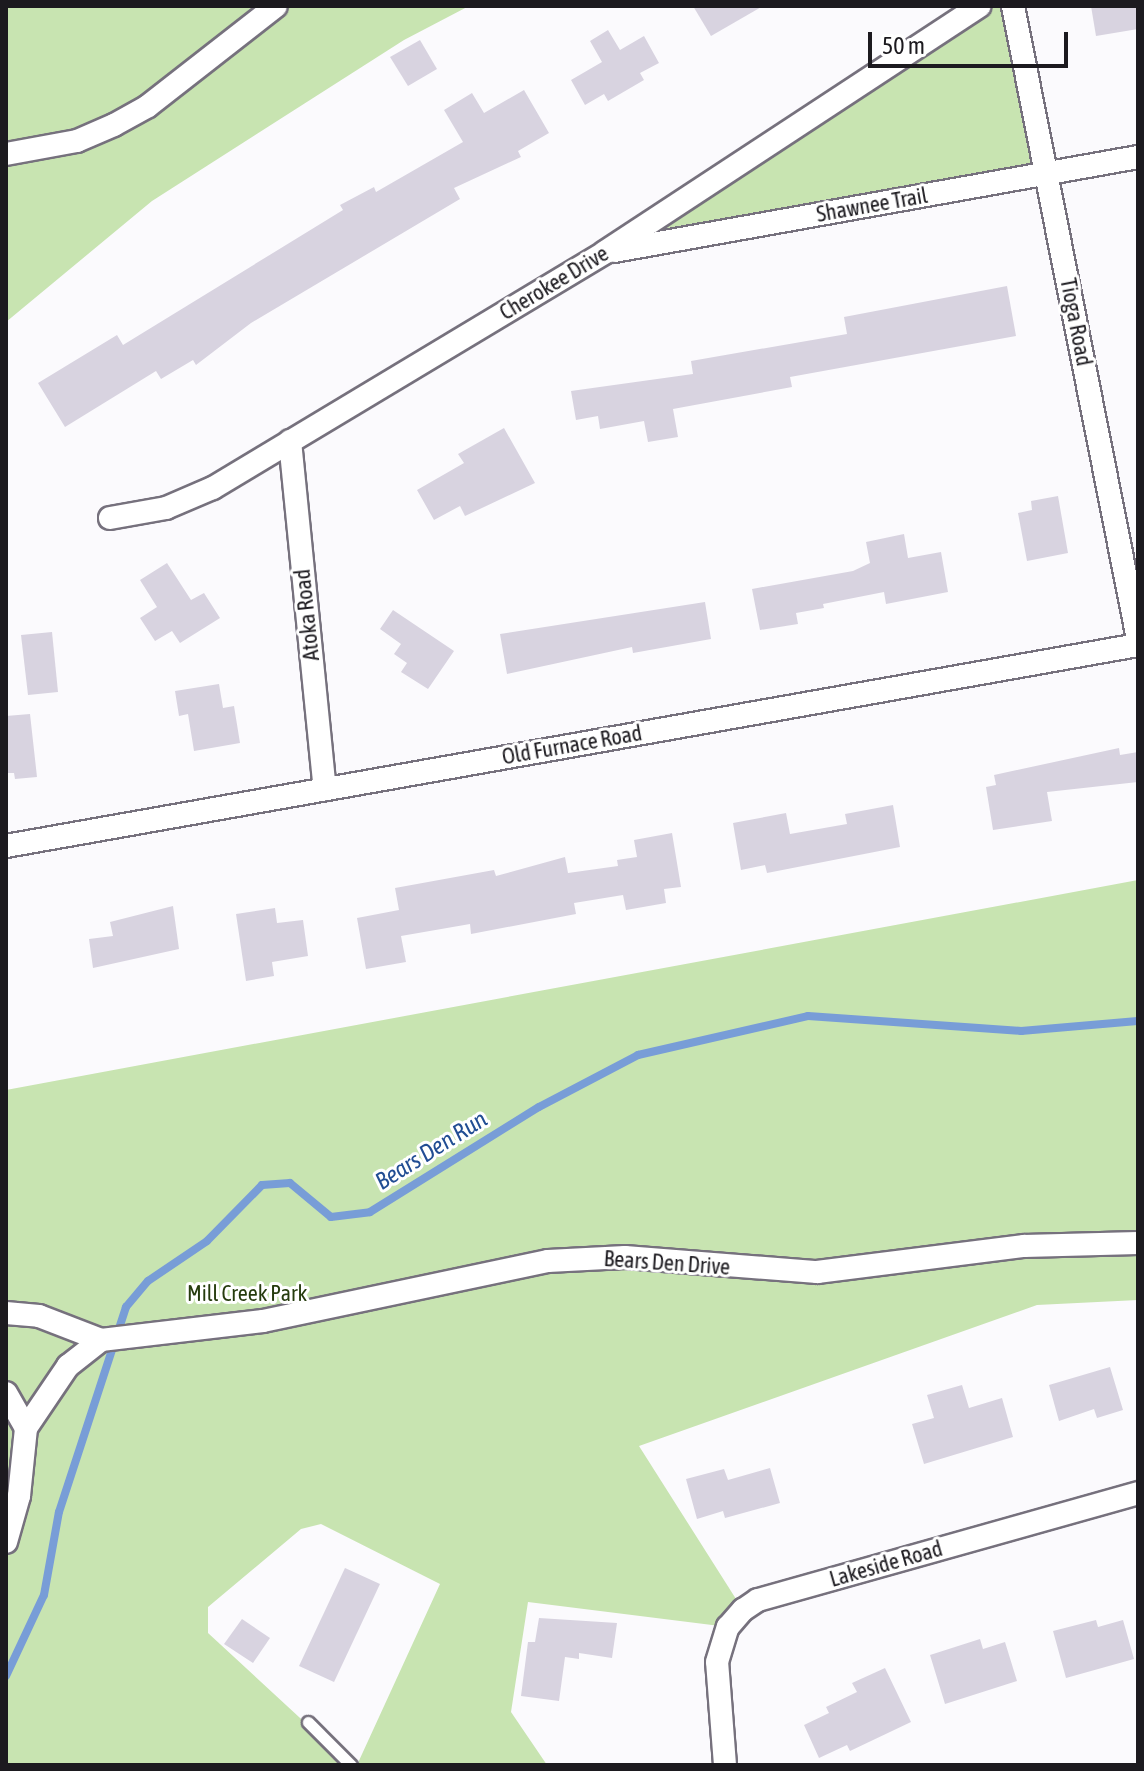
<!DOCTYPE html>
<html>
<head>
<meta charset="utf-8">
<style>
  body { margin:0 }
  #map { position:relative; width:1144px; height:1771px; overflow:hidden; background:#fbfafd; font-family:"Asap Condensed",sans-serif }
  div>[style] { position:absolute }
  .green>* { inset:0; background:#c8e4b1 }
  .stream>* { height:8px; margin:-4px; padding:0 4px; transform-origin:4px; border-radius:4px; background:#789dd7 }
  .building>* { inset:0; background:#d8d3e0 }
  .roads { filter:drop-shadow(2px 0 #76717d) drop-shadow(-2px 0 #76717d) drop-shadow(0 2px #76717d) drop-shadow(0 -2px #76717d) }
  .service>* { height:11px; margin:-5.5px; padding:0 5.5px; transform-origin:5.5px; border-radius:5.5px; background:#fff }
  .minor>* { height:22px; margin:-11px; padding:0 11px; transform-origin:11px; border-radius:11px; background:#fff }
  span { translate:-50% -50%; white-space:nowrap; text-align:center; line-height:1.15; -webkit-text-stroke:6px #fff; paint-order:stroke }
  .street-label { font-size:22px; color:#1c1a1f }
  .park-label { font-size:22px; color:#263c0e }
  .water-label { font-size:24px; color:#214d93; font-style:italic }
  .frame { position:absolute; inset:0; border:8px solid #1c1a1f; pointer-events:none }
  .scale { position:absolute; left:868px; top:32px; width:200px; height:36px; box-sizing:border-box; border:4px solid #1c1a1f; border-top:0; padding-left:10px; font-size:24px; line-height:28px; white-space:nowrap; color:#1c1a1f; -webkit-text-stroke:6px #fff; paint-order:stroke }
</style>
</head>
<body>
<div id="map">
  <div class="green">
    <i style="clip-path:polygon(6px 6px,469px 6px,404px 40px,152px 201px,6px 322px)"></i>
    <i style="clip-path:polygon(979px 6px,1013px 6px,1046px 174px,605px 252px)"></i>
    <i style="clip-path:polygon(1138px 880px,1138px 1300px,1037px 1305px,639px 1446px,743px 1610px,728px 1627px,528px 1602px,511px 1712px,547px 1765px,357px 1765px,440px 1584px,321px 1524px,301px 1529px,208px 1607px,208px 1633px,351px 1765px,6px 1765px,6px 1090px)"></i>
  </div>
  <div class="stream">
    <i style="left:6px;top:1676px;width:89px;rotate:-64.9deg"></i>
    <i style="left:44px;top:1595px;width:84px;rotate:-79.8deg"></i>
    <i style="left:59px;top:1512px;width:216px;rotate:-71.9deg"></i>
    <i style="left:126px;top:1307px;width:34px;rotate:-50deg"></i>
    <i style="left:148px;top:1281px;width:71px;rotate:-34.1deg"></i>
    <i style="left:207px;top:1241px;width:78px;rotate:-45.5deg"></i>
    <i style="left:262px;top:1185px;width:28px;rotate:-4deg"></i>
    <i style="left:290px;top:1183px;width:53px;rotate:39.7deg"></i>
    <i style="left:331px;top:1217px;width:39px;rotate:-7deg"></i>
    <i style="left:370px;top:1212px;width:199px;rotate:-31.9deg"></i>
    <i style="left:539px;top:1107px;width:112px;rotate:-27.7deg"></i>
    <i style="left:638px;top:1055px;width:174px;rotate:-12.9deg"></i>
    <i style="left:808px;top:1016px;width:214px;rotate:4deg"></i>
    <i style="left:1021px;top:1031px;width:117px;rotate:-4.9deg"></i>
  </div>
  <div class="building">
    <i style="clip-path:polygon(693px 6px,763px 6px,711px 36px)"></i>
    <i style="clip-path:polygon(1091px 6px,1138px 6px,1138px 29px,1096px 36px)"></i>
    <i style="clip-path:polygon(608px 30px,620px 50px,644px 36px,659px 63px,640px 73px,644px 80px,608px 101px,604px 94px,585px 105px,571px 80px,602px 62px,590px 41px)"></i>
    <i style="clip-path:polygon(420px 40px,437px 69px,408px 86px,390px 57px)"></i>
    <i style="clip-path:polygon(524px 90px,549px 133px,518px 151px,521px 157px,454px 188px,460px 199px,251px 323px,196px 365px,193px 360px,161px 379px,156px 371px,65px 427px,38px 383px,117px 335px,123px 345px,343px 210px,340px 205px,374px 187px,376px 192px,463px 142px,444px 110px,472px 93px,484px 113px)"></i>
    <i style="clip-path:polygon(1007px 286px,1016px 336px,790px 377px,792px 387px,673px 409px,678px 437px,648px 442px,644px 421px,600px 429px,598px 416px,576px 420px,571px 391px,693px 374px,691px 361px,847px 334px,844px 317px)"></i>
    <i style="clip-path:polygon(504px 428px,535px 483px,465px 516px,460px 506px,434px 520px,417px 490px,464px 463px,458px 454px)"></i>
    <i style="clip-path:polygon(1058px 496px,1068px 553px,1027px 561px,1018px 513px,1032px 510px,1031px 501px)"></i>
    <i style="clip-path:polygon(904px 534px,908px 558px,941px 552px,948px 592px,886px 604px,884px 592px,823px 604px,824px 608px,796px 613px,798px 624px,760px 630px,752px 589px,853px 571px,870px 563px,866px 542px)"></i>
    <i style="clip-path:polygon(167px 563px,191px 600px,204px 593px,220px 618px,180px 643px,172px 631px,155px 641px,140px 618px,157px 607px,140px 580px)"></i>
    <i style="clip-path:polygon(705px 602px,711px 639px,633px 653px,632px 647px,507px 674px,500px 634px)"></i>
    <i style="clip-path:polygon(393px 610px,454px 651px,428px 689px,401px 672px,407px 663px,394px 654px,401px 644px,380px 629px)"></i>
    <i style="clip-path:polygon(52px 632px,58px 692px,28px 695px,21px 635px)"></i>
    <i style="clip-path:polygon(219px 684px,223px 708px,234px 706px,240px 743px,194px 751px,188px 714px,179px 716px,175px 691px)"></i>
    <i style="clip-path:polygon(30px 714px,37px 777px,15px 779px,14px 773px,6px 773px,6px 716px)"></i>
    <i style="clip-path:polygon(1119px 748px,1120px 755px,1138px 752px,1138px 782px,1047px 792px,1052px 821px,993px 830px,986px 787px,996px 785px,994px 775px)"></i>
    <i style="clip-path:polygon(893px 805px,900px 847px,767px 873px,765px 865px,741px 870px,733px 823px,786px 813px,790px 834px,847px 824px,845px 814px)"></i>
    <i style="clip-path:polygon(672px 833px,681px 887px,664px 889px,666px 903px,626px 910px,623px 895px,574px 903px,576px 914px,471px 934px,470px 924px,401px 936px,406px 962px,366px 969px,357px 918px,399px 910px,395px 888px,494px 870px,496px 876px,565px 857px,568px 873px,618px 866px,617px 860px,637px 857px,634px 840px)"></i>
    <i style="clip-path:polygon(173px 906px,179px 949px,93px 968px,89px 939px,113px 936px,110px 922px)"></i>
    <i style="clip-path:polygon(275px 908px,277px 923px,303px 920px,308px 956px,272px 962px,274px 976px,246px 981px,236px 914px)"></i>
    <i style="clip-path:polygon(1110px 1367px,1123px 1410px,1097px 1418px,1094px 1409px,1059px 1421px,1049px 1385px)"></i>
    <i style="clip-path:polygon(962px 1385px,969px 1408px,1002px 1398px,1013px 1437px,924px 1464px,912px 1424px,934px 1418px,927px 1395px)"></i>
    <i style="clip-path:polygon(770px 1468px,780px 1503px,725px 1518px,723px 1511px,697px 1519px,686px 1479px,724px 1469px,728px 1480px)"></i>
    <i style="clip-path:polygon(345px 1568px,380px 1584px,334px 1682px,299px 1666px)"></i>
    <i style="clip-path:polygon(539px 1618px,617px 1623px,612px 1658px,579px 1653px,579px 1659px,565px 1657px,559px 1701px,521px 1696px,528px 1642px,535px 1642px)"></i>
    <i style="clip-path:polygon(242px 1619px,270px 1638px,253px 1663px,224px 1644px)"></i>
    <i style="clip-path:polygon(1096px 1620px,1098px 1627px,1123px 1620px,1134px 1659px,1066px 1678px,1053px 1631px)"></i>
    <i style="clip-path:polygon(980px 1639px,983px 1649px,1005px 1642px,1017px 1681px,945px 1704px,930px 1655px)"></i>
    <i style="clip-path:polygon(885px 1668px,911px 1722px,850px 1751px,847px 1745px,819px 1758px,804px 1725px,829px 1713px,826px 1707px,857px 1692px,852px 1683px)"></i>
  </div>
  <div class="roads">
    <div class="service">
      <i style="left:308px;top:1722px;width:61px;rotate:45deg"></i>
    </div>
    <div class="minor">
      <i style="left:1013px;top:6px;width:645px;rotate:78.83deg"></i>
      <i style="left:6px;top:154px;width:72px;rotate:-10.4deg"></i>
      <i style="left:77px;top:141px;width:40px;rotate:-23.4deg"></i>
      <i style="left:114px;top:125px;width:39px;rotate:-29deg"></i>
      <i style="left:148px;top:106px;width:162px;rotate:-38deg"></i>
      <i style="left:614px;top:251px;width:532px;rotate:-10.17deg"></i>
      <i style="left:290px;top:441px;width:350px;rotate:84.3deg"></i>
      <i style="left:110px;top:518px;width:57px;rotate:-10.1deg"></i>
      <i style="left:166px;top:508px;width:51px;rotate:-23.1deg"></i>
      <i style="left:213px;top:488px;width:458px;rotate:-31deg"></i>
      <i style="left:605px;top:252px;width:448px;rotate:-33.3deg"></i>
      <i style="left:6px;top:846px;width:1150px;rotate:-10.07deg"></i>
      <i style="left:6px;top:1313px;width:33px;rotate:5deg"></i>
      <i style="left:39px;top:1316px;width:66px;rotate:21.2deg"></i>
      <i style="left:101px;top:1340px;width:163px;rotate:-6.7deg"></i>
      <i style="left:263px;top:1321px;width:291px;rotate:-11.9deg"></i>
      <i style="left:548px;top:1261px;width:77px;rotate:-3deg"></i>
      <i style="left:625px;top:1257px;width:193px;rotate:4.5deg"></i>
      <i style="left:817px;top:1272px;width:209px;rotate:-7.2deg"></i>
      <i style="left:1024px;top:1246px;width:114px;rotate:-1.5deg"></i>
      <i style="left:6px;top:1393px;width:40px;rotate:60.3deg"></i>
      <i style="left:6px;top:1542px;width:48px;rotate:-74.2deg"></i>
      <i style="left:19px;top:1496px;width:68px;rotate:-84.1deg"></i>
      <i style="left:26px;top:1428px;width:75px;rotate:-55.9deg"></i>
      <i style="left:68px;top:1366px;width:42px;rotate:-38.2deg"></i>
      <i style="left:725px;top:1765px;width:103px;rotate:-94.4deg"></i>
      <i style="left:717px;top:1662px;width:37px;rotate:-73deg"></i>
      <i style="left:728px;top:1627px;width:23px;rotate:-49deg"></i>
      <i style="left:743px;top:1610px;width:18px;rotate:-34deg"></i>
      <i style="left:758px;top:1600px;width:395px;rotate:-15.7deg"></i>
    </div>
  </div>
  <div class="street-label">
    <span style="left:872px;top:205px;rotate:-10deg">Shawnee Trail</span>
    <span style="left:554px;top:283px;rotate:-31deg">Cherokee Drive</span>
    <span style="left:1076px;top:322px;rotate:79deg">Tioga Road</span>
    <span style="left:307px;top:615px;rotate:-96deg">Atoka Road</span>
    <span style="left:572px;top:745px;rotate:-10deg">Old Furnace Road</span>
    <span style="left:667px;top:1263px;rotate:4deg">Bears Den Drive</span>
    <span style="left:886px;top:1564px;rotate:-16deg">Lakeside Road</span>
  </div>
  <div class="park-label">
    <span style="left:247px;top:1294px">Mill Creek Park</span>
  </div>
  <div class="water-label">
    <span style="left:431px;top:1150px;rotate:-32deg">Bears Den Run</span>
  </div>
  <div class="frame"></div>
  <div class="scale">50 m</div>
</div>
</body>
</html>
